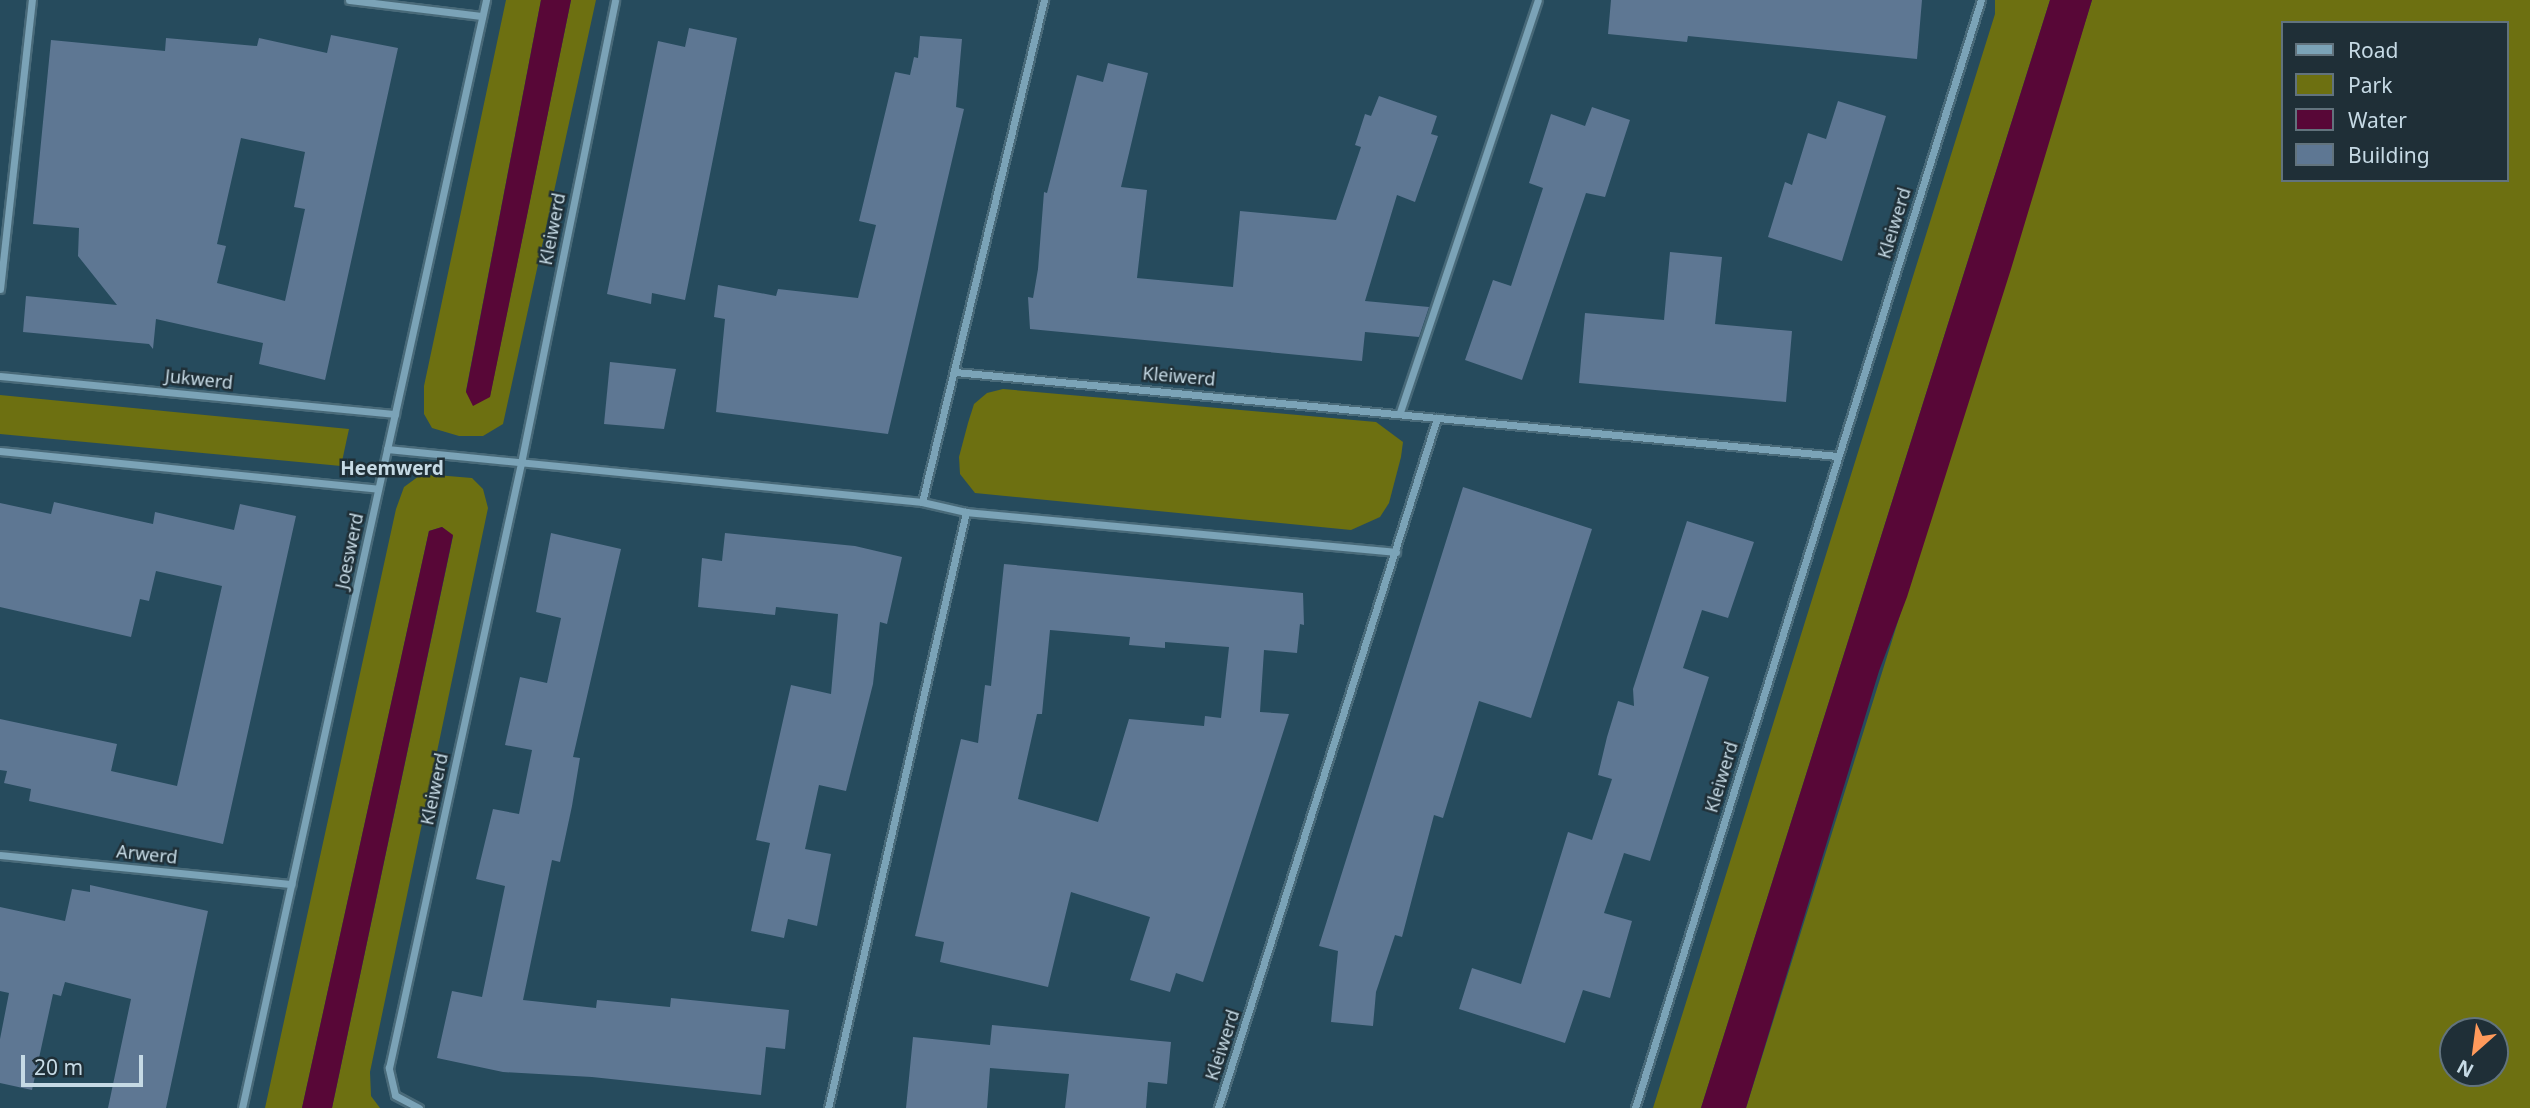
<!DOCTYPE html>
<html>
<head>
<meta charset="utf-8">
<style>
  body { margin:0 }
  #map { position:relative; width:2530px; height:1108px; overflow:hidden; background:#264b5d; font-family:"Noto Sans",sans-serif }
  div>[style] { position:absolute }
  .green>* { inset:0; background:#6d7011 }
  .water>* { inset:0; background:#580737 }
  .building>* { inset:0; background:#5e7793 }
  .roads { filter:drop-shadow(2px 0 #496a79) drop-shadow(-2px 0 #496a79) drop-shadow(0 2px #496a79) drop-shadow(0 -2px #496a79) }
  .minor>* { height:7px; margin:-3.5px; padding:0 3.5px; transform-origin:3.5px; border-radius:3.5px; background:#7ba3b7 }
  span { translate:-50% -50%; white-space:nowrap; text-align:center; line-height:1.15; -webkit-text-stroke:5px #1f2f37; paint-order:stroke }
  .street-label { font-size:18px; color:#c6dae5 }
  .neighbourhood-label { font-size:19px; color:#c6dae5; font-weight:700 }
  .legend { position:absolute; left:2281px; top:21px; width:228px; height:161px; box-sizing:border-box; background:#1f2f37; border:2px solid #62737d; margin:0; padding:9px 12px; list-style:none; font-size:21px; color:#c6dae5 }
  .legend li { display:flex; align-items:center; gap:14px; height:35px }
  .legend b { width:35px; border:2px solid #62737d }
  .north { position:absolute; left:2439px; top:1017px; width:70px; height:70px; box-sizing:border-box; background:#1f2f37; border:2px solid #62737d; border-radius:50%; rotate:208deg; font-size:19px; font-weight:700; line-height:28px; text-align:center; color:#c6dae5 }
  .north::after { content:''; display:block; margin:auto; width:24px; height:32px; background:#ff9a5b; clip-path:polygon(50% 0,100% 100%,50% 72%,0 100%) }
  .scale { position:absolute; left:21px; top:1055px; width:122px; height:32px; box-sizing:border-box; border:4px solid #c6dae5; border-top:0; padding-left:9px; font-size:21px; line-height:24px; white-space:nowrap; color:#c6dae5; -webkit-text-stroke:5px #1f2f37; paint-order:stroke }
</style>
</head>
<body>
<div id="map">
  <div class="green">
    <i style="clip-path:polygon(506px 0,541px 0,466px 391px,473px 405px,490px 396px,571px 0,596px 0,503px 424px,483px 436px,459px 436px,432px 428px,424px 414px,424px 386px)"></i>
    <i style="clip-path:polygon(1995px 0,2050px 0,1701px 1108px,1653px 1108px,1995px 14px)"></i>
    <i style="clip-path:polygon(evenodd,2092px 0,2530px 0,2530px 1108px,1746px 1108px,2092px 0,2283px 23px,2507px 23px,2507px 180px,2283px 180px,2283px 23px,2092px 0,2453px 1031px,2495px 1031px,2495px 1073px,2453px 1073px,2453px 1031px)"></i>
    <i style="clip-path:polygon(1003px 389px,1376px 422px,1403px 442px,1401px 457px,1389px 503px,1380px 517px,1351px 530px,975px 493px,960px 474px,959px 457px,968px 423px,974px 404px,987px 393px)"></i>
    <i style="clip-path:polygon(0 395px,349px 429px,341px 466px,0 434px)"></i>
    <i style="clip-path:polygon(436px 475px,472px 478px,483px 489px,488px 508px,370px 1072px,371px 1096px,380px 1108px,332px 1108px,453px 536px,442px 527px,429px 531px,302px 1108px,265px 1108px,396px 509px,404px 487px,419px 476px)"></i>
  </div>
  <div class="water">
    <i style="clip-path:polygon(541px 0,571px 0,490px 397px,473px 406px,466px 392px)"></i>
    <i style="clip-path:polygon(2050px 0,2092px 0,2011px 269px,1907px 597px,1879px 671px,1746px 1108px,1701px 1108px)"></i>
    <i style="clip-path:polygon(442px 527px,453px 535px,332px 1108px,302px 1108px,429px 531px)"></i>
  </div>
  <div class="building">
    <i style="clip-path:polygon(1611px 0,1922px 0,1917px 59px,1688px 36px,1687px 42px,1608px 34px)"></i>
    <i style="clip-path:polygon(689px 28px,737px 38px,685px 300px,652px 293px,651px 304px,607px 294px,658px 41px,685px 47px)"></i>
    <i style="clip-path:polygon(evenodd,331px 35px,398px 48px,325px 380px,259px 364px,263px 343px,156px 319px,153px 349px,149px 344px,23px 332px,26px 296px,117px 305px,78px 256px,79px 228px,33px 224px,51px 40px,165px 51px,166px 38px,257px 46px,259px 38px,327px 53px,331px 35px,241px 138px,305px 152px,294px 207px,305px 209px,285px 301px,217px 283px,226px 246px,217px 244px,241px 138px)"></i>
    <i style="clip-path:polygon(920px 36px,962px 39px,956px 107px,964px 109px,888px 434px,716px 412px,725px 319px,714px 317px,718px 285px,776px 296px,778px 289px,858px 298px,876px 225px,859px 221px,895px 72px,910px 75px,914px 57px,918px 58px)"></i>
    <i style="clip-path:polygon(1108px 63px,1148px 73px,1121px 187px,1147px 190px,1137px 278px,1233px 287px,1240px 211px,1336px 220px,1361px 147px,1355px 145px,1365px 114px,1371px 116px,1379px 96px,1437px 116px,1431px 134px,1438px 136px,1415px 202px,1397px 195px,1365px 301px,1429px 307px,1419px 337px,1365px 332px,1362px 361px,1030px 329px,1028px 297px,1033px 298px,1038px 269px,1044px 192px,1047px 193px,1077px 75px,1103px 82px)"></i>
    <i style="clip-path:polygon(1838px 101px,1886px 116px,1842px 261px,1768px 237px,1785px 182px,1792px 185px,1808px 133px,1826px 139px)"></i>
    <i style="clip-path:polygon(1592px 107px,1630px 120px,1605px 197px,1586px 193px,1522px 380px,1465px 360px,1493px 280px,1511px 286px,1543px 188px,1529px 183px,1551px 114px,1585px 126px)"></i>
    <i style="clip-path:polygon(1670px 252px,1722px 257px,1715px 324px,1792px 331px,1786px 402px,1579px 383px,1585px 313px,1664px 320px)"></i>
    <i style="clip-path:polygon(610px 362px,676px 369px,664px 429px,604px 424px)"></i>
    <i style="clip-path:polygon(1463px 487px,1592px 529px,1531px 718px,1479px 701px,1443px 818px,1434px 815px,1402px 937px,1395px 935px,1376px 992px,1373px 1026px,1331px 1022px,1338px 951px,1319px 946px)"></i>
    <i style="clip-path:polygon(54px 502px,153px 524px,155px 512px,234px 530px,240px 504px,296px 516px,223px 844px,29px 801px,31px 789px,4px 783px,7px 771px,0 770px,0 719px,117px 744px,111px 771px,177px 786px,222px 586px,156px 571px,149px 601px,140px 599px,131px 637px,0 607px,0 503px,51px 514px)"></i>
    <i style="clip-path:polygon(1687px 521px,1754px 542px,1728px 618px,1702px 610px,1683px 668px,1709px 677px,1650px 861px,1624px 853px,1604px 913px,1632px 921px,1610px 998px,1583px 990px,1565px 1043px,1459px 1009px,1472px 968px,1521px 984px,1568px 832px,1592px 840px,1612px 779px,1598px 775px,1607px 737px,1618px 701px,1634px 706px,1633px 689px)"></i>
    <i style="clip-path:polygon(551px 533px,621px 549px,573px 757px,580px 758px,572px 806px,560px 862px,552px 860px,523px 1000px,596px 1008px,597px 1000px,670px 1007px,671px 998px,789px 1010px,785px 1049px,766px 1047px,761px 1095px,592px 1077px,503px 1072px,437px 1058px,452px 991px,482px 997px,505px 886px,476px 879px,493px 809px,519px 814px,532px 750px,505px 745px,520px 677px,547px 683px,561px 618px,536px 612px)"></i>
    <i style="clip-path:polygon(725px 533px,855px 546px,902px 557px,887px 624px,880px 622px,873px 684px,846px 791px,819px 785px,805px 849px,831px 854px,817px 926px,788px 919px,784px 938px,751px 931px,770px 843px,756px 840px,791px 685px,831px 694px,838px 614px,776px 607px,775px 615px,698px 607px,702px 558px,722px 561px)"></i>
    <i style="clip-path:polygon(evenodd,1004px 564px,1303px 593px,1304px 625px,1300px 624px,1297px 653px,1264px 650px,1260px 712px,1289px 714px,1203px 982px,1176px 973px,1170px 992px,1130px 980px,1150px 917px,1071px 892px,1048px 987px,940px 962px,944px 942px,915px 936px,961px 739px,978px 743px,985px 685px,991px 686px,1004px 564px,1050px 630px,1130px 637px,1129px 645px,1165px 648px,1165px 642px,1229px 647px,1221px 718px,1205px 716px,1204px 726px,1129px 719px,1098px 822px,1018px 799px,1037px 714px,1042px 714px,1050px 630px)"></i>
    <i style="clip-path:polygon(90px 885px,208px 911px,166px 1108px,108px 1108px,131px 999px,65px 982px,61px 996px,53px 994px,32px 1090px,0 1083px,0 1039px,9px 993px,0 991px,0 907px,65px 921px,72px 889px,90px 892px)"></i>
    <i style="clip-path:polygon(992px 1025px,1171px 1042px,1167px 1084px,1148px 1082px,1146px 1108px,1065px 1108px,1069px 1074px,990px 1068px,987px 1108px,906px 1108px,913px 1037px,990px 1045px)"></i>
  </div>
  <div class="roads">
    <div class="minor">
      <i style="left:349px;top:0;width:134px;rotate:6.9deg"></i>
      <i style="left:0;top:289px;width:291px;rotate:-83.7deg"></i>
      <i style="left:955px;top:372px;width:886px;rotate:5.44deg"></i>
      <i style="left:0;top:376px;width:397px;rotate:5.5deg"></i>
      <i style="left:1400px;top:412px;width:434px;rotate:-71.5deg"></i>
      <i style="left:387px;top:449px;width:538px;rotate:5.66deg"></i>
      <i style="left:922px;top:502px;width:45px;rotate:12.8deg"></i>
      <i style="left:966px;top:512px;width:432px;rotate:5.3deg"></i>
      <i style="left:0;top:451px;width:380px;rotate:5.7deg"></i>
      <i style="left:922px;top:502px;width:517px;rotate:-76.34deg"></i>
      <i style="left:0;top:855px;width:293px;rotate:5.7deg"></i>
      <i style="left:242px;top:1108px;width:1135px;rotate:-77.58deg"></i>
      <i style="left:419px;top:1108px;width:27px;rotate:-152deg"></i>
      <i style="left:395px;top:1095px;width:28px;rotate:-103deg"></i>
      <i style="left:389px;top:1068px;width:619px;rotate:-77.69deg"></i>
      <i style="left:521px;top:463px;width:472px;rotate:-78.5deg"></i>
      <i style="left:828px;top:1108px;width:612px;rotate:-76.96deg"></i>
      <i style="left:1218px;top:1108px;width:724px;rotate:-72.39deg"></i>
      <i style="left:1635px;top:1108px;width:1161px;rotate:-72.66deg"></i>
    </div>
  </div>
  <div class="street-label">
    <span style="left:1894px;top:223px;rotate:-73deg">Kleiwerd</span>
    <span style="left:552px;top:229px;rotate:-79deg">Kleiwerd</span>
    <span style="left:1179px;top:376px;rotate:5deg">Kleiwerd</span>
    <span style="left:199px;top:379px;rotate:6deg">Jukwerd</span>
    <span style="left:349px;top:551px;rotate:-78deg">Joeswerd</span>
    <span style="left:1721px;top:777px;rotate:-73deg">Kleiwerd</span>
    <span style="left:434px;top:789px;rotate:-78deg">Kleiwerd</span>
    <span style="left:147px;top:854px;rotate:6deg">Arwerd</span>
    <span style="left:1222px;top:1045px;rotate:-72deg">Kleiwerd</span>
  </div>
  <div class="neighbourhood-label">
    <span style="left:392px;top:469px">Heemwerd</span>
  </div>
  <ul class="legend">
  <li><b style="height:9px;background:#7ba3b7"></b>Road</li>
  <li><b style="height:19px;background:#6d7011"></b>Park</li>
  <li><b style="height:19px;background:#580737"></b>Water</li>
  <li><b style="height:19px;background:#5e7793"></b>Building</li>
  </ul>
  <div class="north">N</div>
  <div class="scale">20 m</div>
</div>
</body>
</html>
